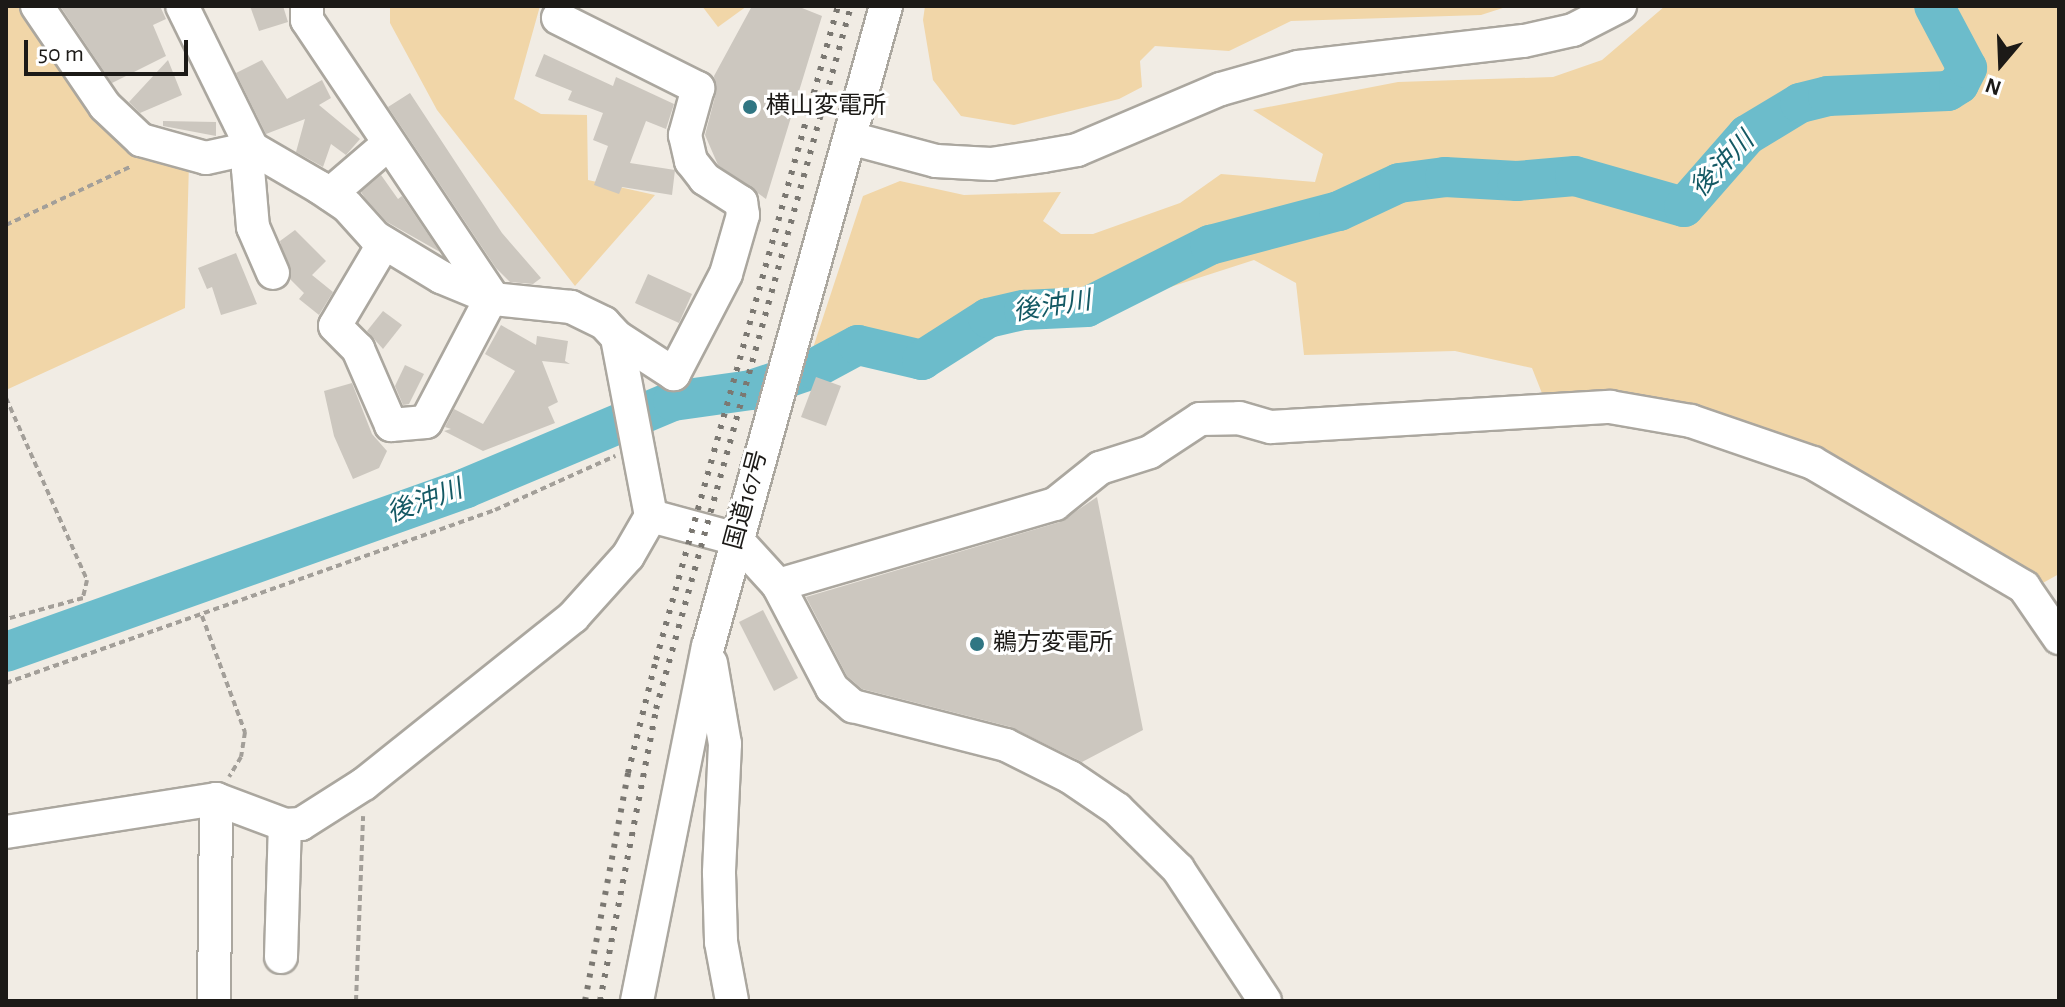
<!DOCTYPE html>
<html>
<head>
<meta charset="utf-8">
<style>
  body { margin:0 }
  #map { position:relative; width:2065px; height:1007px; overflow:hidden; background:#f1ece4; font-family:"Alegreya Sans","Noto Sans JP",sans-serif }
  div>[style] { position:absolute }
  .green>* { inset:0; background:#f1d6a8 }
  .river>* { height:40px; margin:-20px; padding:0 20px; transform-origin:20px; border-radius:20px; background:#6cbccb }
  .building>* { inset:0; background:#ccc7bf }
  .path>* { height:4px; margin-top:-2px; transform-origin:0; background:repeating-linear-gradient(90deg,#a39f99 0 6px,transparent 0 10px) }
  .roads { filter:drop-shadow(2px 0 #aba79f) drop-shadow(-2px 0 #aba79f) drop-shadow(0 2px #aba79f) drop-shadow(0 -2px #aba79f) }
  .minor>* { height:32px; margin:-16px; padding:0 16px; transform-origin:16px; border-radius:16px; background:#fff }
  .rail>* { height:6px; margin-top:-3px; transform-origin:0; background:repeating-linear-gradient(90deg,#7b7872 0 4px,transparent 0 12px) }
  .dots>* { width:22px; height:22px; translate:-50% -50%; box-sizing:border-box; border:4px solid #fff; border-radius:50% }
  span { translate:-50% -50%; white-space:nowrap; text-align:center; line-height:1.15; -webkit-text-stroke:6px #fff; paint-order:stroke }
  .poi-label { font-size:24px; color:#1c1a17 }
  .left { translate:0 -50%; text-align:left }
  .street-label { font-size:24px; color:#1c1a17 }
  .water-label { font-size:26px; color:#145964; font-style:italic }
  .frame { position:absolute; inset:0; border:8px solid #1c1a17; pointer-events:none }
  .north { position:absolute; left:1961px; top:24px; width:80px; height:80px; -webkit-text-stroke:6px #fff; paint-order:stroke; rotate:199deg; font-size:22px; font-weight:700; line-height:32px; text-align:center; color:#1c1a17 }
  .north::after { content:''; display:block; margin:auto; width:28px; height:36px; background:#1c1a17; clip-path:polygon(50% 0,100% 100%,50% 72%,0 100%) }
  .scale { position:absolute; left:24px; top:40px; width:164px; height:36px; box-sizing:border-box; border:4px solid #1c1a17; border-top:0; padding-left:10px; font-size:24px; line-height:28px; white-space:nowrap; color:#1c1a17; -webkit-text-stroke:6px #fff; paint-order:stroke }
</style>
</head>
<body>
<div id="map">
  <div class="green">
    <i style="clip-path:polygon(6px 6px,41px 6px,71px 65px,189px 163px,185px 308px,6px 390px)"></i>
    <i style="clip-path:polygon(390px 6px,540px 6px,514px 99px,541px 114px,587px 115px,588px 180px,655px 195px,575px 286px,437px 110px,390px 23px)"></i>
    <i style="clip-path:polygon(702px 6px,747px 6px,718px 27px)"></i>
    <i style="clip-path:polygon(925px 6px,1509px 6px,1481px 15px,1291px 21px,1229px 51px,1155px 46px,1140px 61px,1142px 87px,1119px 99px,1014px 125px,961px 116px,933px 80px,923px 20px)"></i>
    <i style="clip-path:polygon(1665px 6px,2059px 6px,2059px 574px,2016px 598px,1818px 474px,1658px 419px,1549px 411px,1532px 368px,1455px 351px,1304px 355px,1296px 283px,1254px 260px,1158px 291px,1117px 313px,995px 324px,965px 338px,924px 346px,857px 330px,825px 357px,811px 354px,863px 196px,900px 181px,964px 195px,1061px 192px,1043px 221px,1061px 234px,1093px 234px,1180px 203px,1221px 174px,1315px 182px,1323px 154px,1253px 110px,1398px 82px,1553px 77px,1602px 60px)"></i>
  </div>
  <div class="river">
    <i style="left:6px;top:652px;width:488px;rotate:-19.6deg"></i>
    <i style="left:466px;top:488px;width:225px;rotate:-22.8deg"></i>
    <i style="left:673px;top:401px;width:79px;rotate:-8deg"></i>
    <i style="left:751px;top:390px;width:65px;rotate:-18.7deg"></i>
    <i style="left:813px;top:369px;width:51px;rotate:-28.1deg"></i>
    <i style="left:858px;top:345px;width:66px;rotate:13.2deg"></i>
    <i style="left:922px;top:360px;width:78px;rotate:-32.5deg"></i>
    <i style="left:988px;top:318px;width:37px;rotate:-13deg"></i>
    <i style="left:1024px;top:310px;width:63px;rotate:-2.7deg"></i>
    <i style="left:1087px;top:307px;width:138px;rotate:-26.8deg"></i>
    <i style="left:1210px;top:245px;width:133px;rotate:-14.8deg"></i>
    <i style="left:1339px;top:211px;width:66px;rotate:-25deg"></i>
    <i style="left:1399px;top:183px;width:46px;rotate:-7.4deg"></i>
    <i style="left:1445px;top:177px;width:72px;rotate:3.2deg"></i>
    <i style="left:1517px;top:181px;width:58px;rotate:-4.9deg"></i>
    <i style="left:1575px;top:176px;width:113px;rotate:15.9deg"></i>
    <i style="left:1684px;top:207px;width:96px;rotate:-48.8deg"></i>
    <i style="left:1747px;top:135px;width:62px;rotate:-31.1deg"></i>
    <i style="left:1800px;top:103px;width:29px;rotate:-14deg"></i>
    <i style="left:1828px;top:96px;width:120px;rotate:-2.4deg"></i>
    <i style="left:1948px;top:91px;width:13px;rotate:-32deg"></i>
    <i style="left:1959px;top:84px;width:18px;rotate:-63deg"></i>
    <i style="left:1967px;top:68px;width:70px;rotate:-118deg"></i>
  </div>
  <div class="building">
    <i style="clip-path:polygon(60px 6px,160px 6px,166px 19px,153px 25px,166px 56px,112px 83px)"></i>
    <i style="clip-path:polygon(250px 6px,283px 6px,288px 22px,259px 31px)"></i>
    <i style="clip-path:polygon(752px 6px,797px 6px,822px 16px,766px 199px,718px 165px,705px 135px,716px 93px,714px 76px)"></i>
    <i style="clip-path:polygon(544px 54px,613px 86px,616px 77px,674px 104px,666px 129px,646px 121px,630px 163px,675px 170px,672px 195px,622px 187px,619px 194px,594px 185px,608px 146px,593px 140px,603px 113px,568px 100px,572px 91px,535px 76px)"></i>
    <i style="clip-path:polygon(168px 60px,182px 95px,140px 113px,129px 102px)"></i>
    <i style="clip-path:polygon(262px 60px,287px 99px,322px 80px,331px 98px,319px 105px,360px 139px,346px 155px,331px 144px,323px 167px,296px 152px,305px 119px,266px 134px,236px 73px)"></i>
    <i style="clip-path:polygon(410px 93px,502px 233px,541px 278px,533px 284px,510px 282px,496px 268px,388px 107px)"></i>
    <i style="clip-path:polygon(163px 121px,216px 122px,216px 136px,163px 126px)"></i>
    <i style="clip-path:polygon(381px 175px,398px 199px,402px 196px,440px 252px,387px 222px,365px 198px,361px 192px)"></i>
    <i style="clip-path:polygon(295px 230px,326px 261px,312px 275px,333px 292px,319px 315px,299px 299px,304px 293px,290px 279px,280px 241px)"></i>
    <i style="clip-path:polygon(236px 253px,257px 304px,221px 315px,212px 287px,207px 289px,198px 268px)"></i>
    <i style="clip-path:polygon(648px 274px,692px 294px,679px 323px,635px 303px)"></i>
    <i style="clip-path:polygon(383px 311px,402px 325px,383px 349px,367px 331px)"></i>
    <i style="clip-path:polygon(501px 325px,536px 345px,537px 336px,568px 341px,565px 361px,570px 364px,542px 361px,558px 402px,548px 407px,555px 423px,483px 451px,444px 431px,451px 429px,445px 427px,454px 409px,483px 424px,515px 371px,485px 354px)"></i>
    <i style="clip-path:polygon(405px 365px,424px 374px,409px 404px,403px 405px,395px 386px)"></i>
    <i style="clip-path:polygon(816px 377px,841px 386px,826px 426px,801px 417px)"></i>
    <i style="clip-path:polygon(352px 383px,372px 434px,387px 451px,379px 468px,353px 479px,334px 436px,324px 391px)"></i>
    <i style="clip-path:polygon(1097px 497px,1143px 730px,1082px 762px,1011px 727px,862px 689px,847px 676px,806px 597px,1060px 522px)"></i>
    <i style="clip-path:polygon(763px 610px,798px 678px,774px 691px,739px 622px)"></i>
  </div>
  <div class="path">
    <i style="left:6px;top:225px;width:139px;rotate:-25.1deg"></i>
    <i style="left:6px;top:398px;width:199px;rotate:66deg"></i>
    <i style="left:87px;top:580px;width:18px;rotate:103deg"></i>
    <i style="left:83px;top:598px;width:80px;rotate:164.7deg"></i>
    <i style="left:202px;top:616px;width:124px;rotate:69.7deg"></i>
    <i style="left:245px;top:732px;width:25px;rotate:99deg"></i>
    <i style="left:241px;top:757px;width:23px;rotate:121deg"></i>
    <i style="left:6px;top:683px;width:519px;rotate:-19.48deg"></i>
    <i style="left:495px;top:510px;width:132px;rotate:-24.2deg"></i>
    <i style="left:356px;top:1001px;width:185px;rotate:-87.8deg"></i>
  </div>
  <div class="roads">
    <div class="minor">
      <i style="left:37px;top:6px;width:121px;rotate:55.8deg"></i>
      <i style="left:105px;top:106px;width:50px;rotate:43.4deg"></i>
      <i style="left:141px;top:140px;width:67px;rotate:15.5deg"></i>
      <i style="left:206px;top:158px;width:47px;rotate:-12.3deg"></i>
      <i style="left:252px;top:148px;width:21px;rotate:101deg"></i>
      <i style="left:248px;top:169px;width:58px;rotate:85.1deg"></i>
      <i style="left:253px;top:227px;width:50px;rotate:66.5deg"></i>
      <i style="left:307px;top:6px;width:14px;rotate:90deg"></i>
      <i style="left:307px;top:20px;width:336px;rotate:56.2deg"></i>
      <i style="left:558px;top:18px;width:157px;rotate:26.6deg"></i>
      <i style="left:698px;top:88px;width:49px;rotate:105.5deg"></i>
      <i style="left:685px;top:135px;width:27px;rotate:77deg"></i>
      <i style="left:691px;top:161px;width:23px;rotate:52deg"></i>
      <i style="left:705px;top:179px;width:43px;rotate:32.6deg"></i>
      <i style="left:741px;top:202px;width:13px;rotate:81deg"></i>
      <i style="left:743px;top:215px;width:61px;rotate:106.1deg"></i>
      <i style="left:726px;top:274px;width:113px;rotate:117.5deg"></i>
      <i style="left:674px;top:374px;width:68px;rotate:-147deg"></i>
      <i style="left:850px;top:138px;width:89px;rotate:15deg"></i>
      <i style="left:936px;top:161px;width:55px;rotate:3.1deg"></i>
      <i style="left:991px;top:164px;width:53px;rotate:-8.7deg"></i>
      <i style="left:1043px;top:156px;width:35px;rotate:-10deg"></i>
      <i style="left:1077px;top:150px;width:156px;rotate:-23deg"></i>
      <i style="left:1221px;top:89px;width:80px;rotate:-15.9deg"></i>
      <i style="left:1298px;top:67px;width:227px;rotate:-6.6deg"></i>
      <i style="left:1524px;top:41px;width:50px;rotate:-12.7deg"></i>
      <i style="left:1573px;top:30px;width:53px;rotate:-27.1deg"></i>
      <i style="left:330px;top:194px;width:75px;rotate:-40.7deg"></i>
      <i style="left:384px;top:243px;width:96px;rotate:120.6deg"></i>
      <i style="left:335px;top:326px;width:33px;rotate:45deg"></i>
      <i style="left:358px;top:349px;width:83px;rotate:66.5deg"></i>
      <i style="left:391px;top:425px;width:35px;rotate:-5deg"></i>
      <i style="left:426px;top:422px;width:140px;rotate:-62.3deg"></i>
      <i style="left:651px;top:516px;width:88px;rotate:15.1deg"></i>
      <i style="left:736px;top:539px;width:62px;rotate:47.6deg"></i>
      <i style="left:778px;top:585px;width:116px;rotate:62.3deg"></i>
      <i style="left:832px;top:688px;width:28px;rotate:41deg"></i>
      <i style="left:853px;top:706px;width:158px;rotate:14.3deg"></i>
      <i style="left:1006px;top:745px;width:72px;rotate:26.6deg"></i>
      <i style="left:1070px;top:777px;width:57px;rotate:34.2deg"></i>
      <i style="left:1117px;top:809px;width:86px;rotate:44.5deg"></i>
      <i style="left:1178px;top:869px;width:158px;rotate:56.6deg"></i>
      <i style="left:778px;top:585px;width:289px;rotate:-16.3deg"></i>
      <i style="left:1055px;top:504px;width:58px;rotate:-38.7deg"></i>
      <i style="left:1100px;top:468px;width:52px;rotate:-17.7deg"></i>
      <i style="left:1150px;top:452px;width:60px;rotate:-33.4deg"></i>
      <i style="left:1200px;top:419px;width:39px;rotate:-1deg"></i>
      <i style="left:1239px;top:418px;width:33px;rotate:16deg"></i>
      <i style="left:1271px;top:427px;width:340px;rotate:-3.4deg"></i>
      <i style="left:1610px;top:407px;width:82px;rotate:9.8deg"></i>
      <i style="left:1691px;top:421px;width:129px;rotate:19deg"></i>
      <i style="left:1813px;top:463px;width:245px;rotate:30.4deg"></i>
      <i style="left:2024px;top:587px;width:62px;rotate:55.5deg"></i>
      <i style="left:711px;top:663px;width:82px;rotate:80.2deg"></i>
      <i style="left:725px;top:744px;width:129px;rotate:92.7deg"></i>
      <i style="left:719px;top:873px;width:69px;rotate:88.3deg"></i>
      <i style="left:721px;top:942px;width:60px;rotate:79.4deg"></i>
      <i style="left:6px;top:832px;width:213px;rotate:-8.9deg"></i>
      <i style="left:216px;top:799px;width:74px;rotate:20.6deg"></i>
      <i style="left:285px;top:825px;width:16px;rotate:-4deg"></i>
      <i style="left:301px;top:824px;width:75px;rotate:-32.4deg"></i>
      <i style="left:364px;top:784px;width:268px;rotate:-38.6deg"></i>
      <i style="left:573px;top:617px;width:82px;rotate:-48deg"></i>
      <i style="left:628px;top:556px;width:46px;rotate:-60.1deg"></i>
      <i style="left:651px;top:516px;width:182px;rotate:-100.8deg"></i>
      <i style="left:617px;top:337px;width:19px;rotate:-133deg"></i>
      <i style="left:604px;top:323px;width:37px;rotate:-154deg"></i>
      <i style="left:571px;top:307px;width:77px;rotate:-174.1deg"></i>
      <i style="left:494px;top:299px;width:57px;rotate:-157.5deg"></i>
      <i style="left:441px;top:277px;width:77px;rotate:-148.8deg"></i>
      <i style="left:375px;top:237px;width:42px;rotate:-132.1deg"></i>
      <i style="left:347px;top:206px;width:34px;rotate:-146deg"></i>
      <i style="left:319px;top:187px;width:78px;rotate:-149.8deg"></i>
      <i style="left:252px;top:148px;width:158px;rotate:-116.2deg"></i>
      <i style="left:281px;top:957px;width:132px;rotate:-88.3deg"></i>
      <i style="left:214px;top:1001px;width:202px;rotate:-89.4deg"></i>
      <i style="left:637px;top:1001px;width:361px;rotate:-78.7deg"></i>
      <i style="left:708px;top:647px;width:665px;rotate:-74.48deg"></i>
    </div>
  </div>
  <div class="rail">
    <i style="left:585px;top:1001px;width:232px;rotate:-79.3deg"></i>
    <i style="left:628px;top:773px;width:116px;rotate:-76.1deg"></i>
    <i style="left:656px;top:660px;width:679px;rotate:-74.45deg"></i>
    <i style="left:600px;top:1001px;width:297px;rotate:-79.1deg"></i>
    <i style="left:656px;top:709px;width:730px;rotate:-74.5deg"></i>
  </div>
  <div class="dots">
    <i style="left:750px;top:107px;background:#307683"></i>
    <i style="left:977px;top:644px;background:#307683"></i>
  </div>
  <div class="poi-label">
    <span class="left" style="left:766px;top:107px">横山変電所</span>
    <span class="left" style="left:993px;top:644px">鵜方変電所</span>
  </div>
  <div class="street-label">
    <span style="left:747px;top:500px;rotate:-75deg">国道167号</span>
  </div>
  <div class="water-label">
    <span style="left:1723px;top:165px;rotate:-46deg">後沖川</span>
    <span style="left:1052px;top:307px;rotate:-9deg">後沖川</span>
    <span style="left:425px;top:502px;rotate:-20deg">後沖川</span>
  </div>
  <div class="frame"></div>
  <div class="north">N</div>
  <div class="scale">50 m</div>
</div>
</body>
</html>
